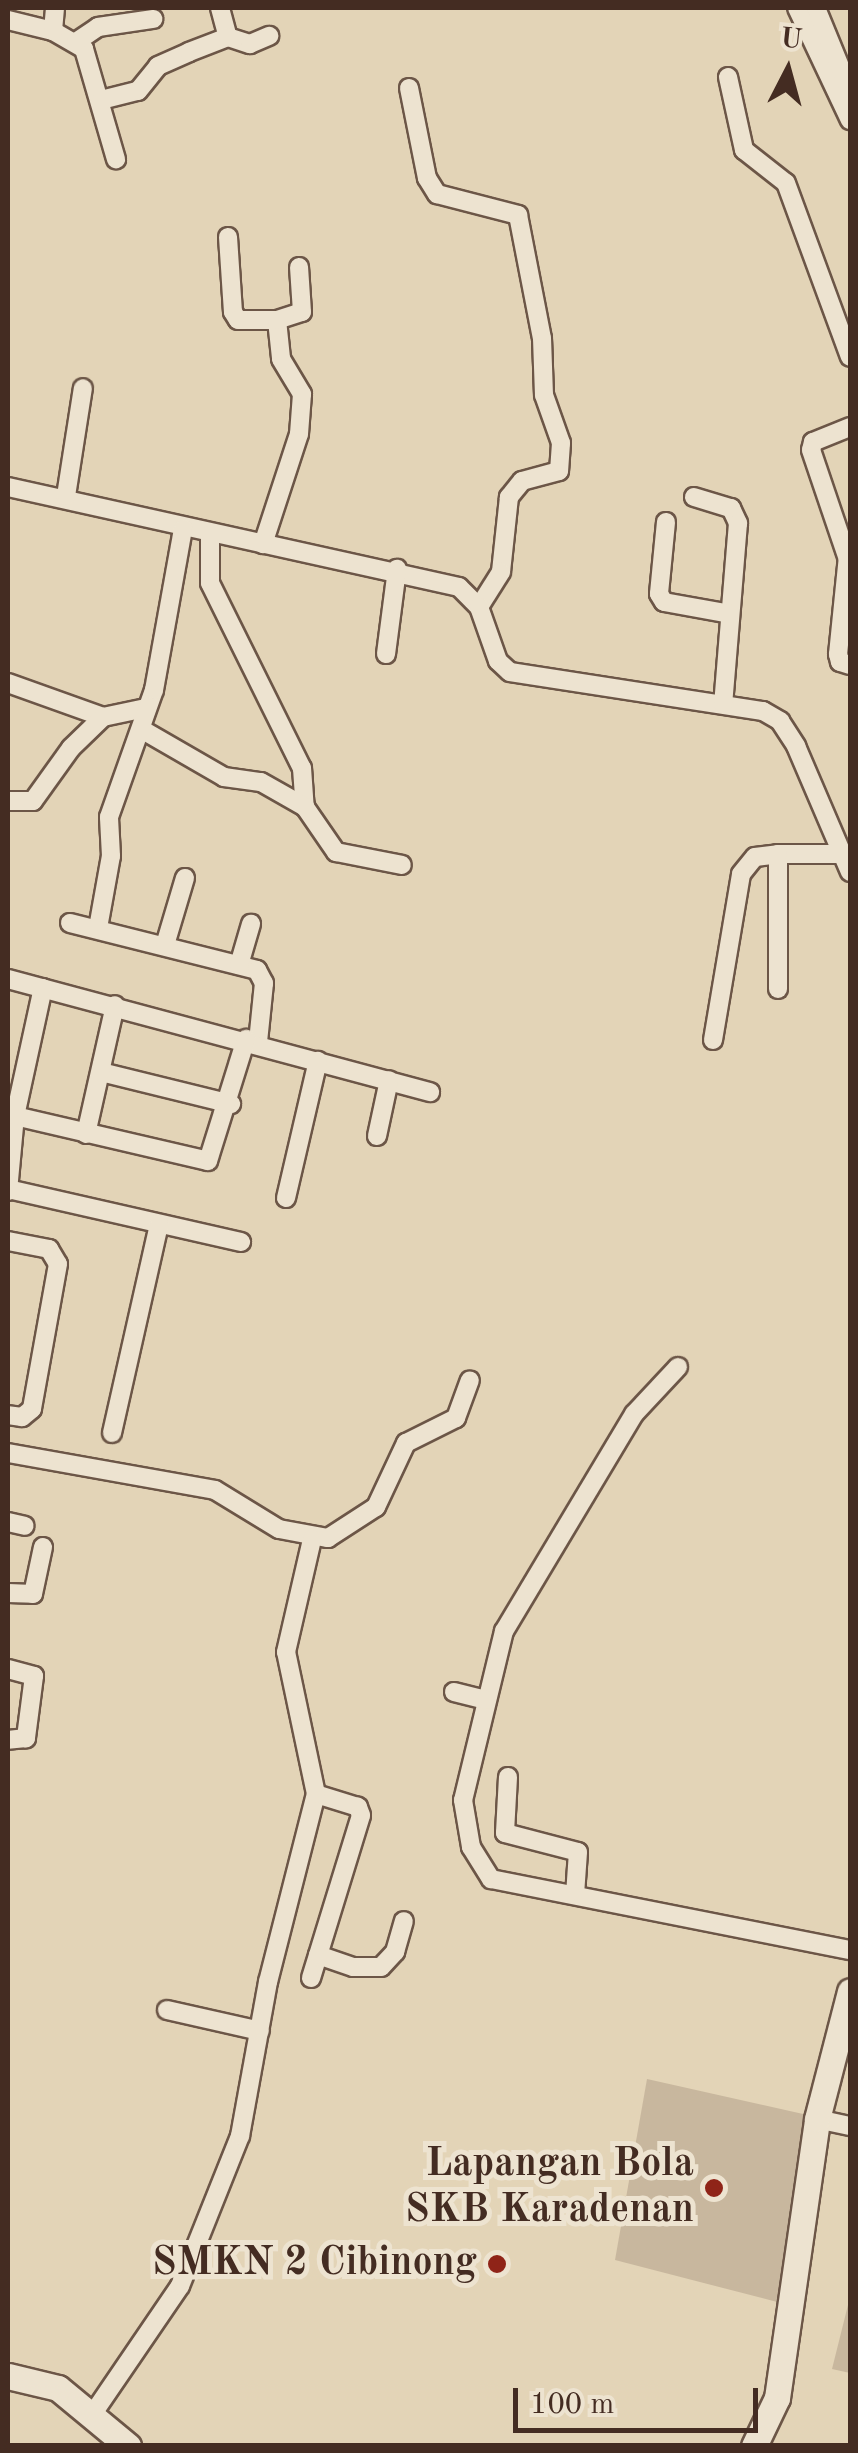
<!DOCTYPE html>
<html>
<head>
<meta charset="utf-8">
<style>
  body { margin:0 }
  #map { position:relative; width:858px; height:2453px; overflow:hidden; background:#e3d4b7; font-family:"Old Standard TT",serif }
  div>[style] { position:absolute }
  .green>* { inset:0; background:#c8b79e }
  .roads { filter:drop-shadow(2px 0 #6c5647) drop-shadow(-2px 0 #6c5647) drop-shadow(0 2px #6c5647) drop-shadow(0 -2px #6c5647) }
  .street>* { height:18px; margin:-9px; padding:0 9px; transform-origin:9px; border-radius:9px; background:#ede3d0 }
  .secondary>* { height:25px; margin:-12.5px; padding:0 12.5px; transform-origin:12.5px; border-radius:12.5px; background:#ede3d0 }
  .dots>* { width:28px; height:28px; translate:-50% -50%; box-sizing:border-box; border:5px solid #ede3d0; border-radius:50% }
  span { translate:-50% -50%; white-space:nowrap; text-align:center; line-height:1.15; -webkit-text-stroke:10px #ede3d0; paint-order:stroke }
  .poi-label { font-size:40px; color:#442c22; font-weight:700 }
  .right { translate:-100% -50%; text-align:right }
  .frame { position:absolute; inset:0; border:10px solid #442c22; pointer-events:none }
  .north { position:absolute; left:738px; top:20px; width:100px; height:100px; -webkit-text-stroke:8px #ede3d0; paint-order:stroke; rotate:6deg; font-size:28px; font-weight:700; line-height:40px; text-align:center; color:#442c22 }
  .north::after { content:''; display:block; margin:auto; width:35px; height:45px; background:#442c22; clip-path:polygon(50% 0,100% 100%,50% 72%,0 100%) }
  .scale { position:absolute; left:513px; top:2388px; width:245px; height:45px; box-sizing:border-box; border:5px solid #442c22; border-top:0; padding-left:12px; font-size:30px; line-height:35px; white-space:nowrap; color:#442c22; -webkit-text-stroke:8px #ede3d0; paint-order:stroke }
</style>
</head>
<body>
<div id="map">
  <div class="green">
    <i style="clip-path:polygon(647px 2079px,812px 2116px,781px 2303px,615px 2260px)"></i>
    <i style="clip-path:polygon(850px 2297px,850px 2373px,832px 2369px)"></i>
  </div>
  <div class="roads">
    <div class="street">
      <i style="left:220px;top:8px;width:30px;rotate:75deg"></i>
      <i style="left:797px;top:8px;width:124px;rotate:64.7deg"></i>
      <i style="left:816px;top:8px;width:90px;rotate:67.7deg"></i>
      <i style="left:8px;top:20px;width:46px;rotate:13.7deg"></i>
      <i style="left:53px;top:31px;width:36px;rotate:30deg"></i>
      <i style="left:84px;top:49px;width:115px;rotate:73.8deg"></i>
      <i style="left:53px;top:31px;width:23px;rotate:-85deg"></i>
      <i style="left:76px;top:42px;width:27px;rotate:-34deg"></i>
      <i style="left:98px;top:27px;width:56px;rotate:-8.3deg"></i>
      <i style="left:728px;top:77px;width:75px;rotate:77.6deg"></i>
      <i style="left:744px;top:150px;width:53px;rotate:38.2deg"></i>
      <i style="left:786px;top:183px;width:185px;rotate:69.8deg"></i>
      <i style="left:409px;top:88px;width:92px;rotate:78.7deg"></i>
      <i style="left:427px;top:178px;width:19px;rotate:58deg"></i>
      <i style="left:437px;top:194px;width:84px;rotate:14.5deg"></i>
      <i style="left:518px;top:215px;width:125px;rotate:79deg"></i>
      <i style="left:542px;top:338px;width:57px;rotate:88deg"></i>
      <i style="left:544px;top:395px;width:51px;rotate:70.5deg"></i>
      <i style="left:561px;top:443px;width:28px;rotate:94deg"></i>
      <i style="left:559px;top:471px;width:38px;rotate:165deg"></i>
      <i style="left:522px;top:481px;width:21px;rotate:129deg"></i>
      <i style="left:509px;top:497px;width:75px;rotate:96.1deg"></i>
      <i style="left:501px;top:572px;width:41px;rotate:122.2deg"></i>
      <i style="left:101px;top:100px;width:38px;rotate:-14deg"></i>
      <i style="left:138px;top:91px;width:32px;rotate:-51deg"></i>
      <i style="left:158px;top:66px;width:34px;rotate:-24deg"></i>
      <i style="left:189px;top:52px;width:42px;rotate:-21deg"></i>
      <i style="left:228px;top:37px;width:23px;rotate:18deg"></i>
      <i style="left:250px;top:44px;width:21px;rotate:-23deg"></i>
      <i style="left:228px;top:237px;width:75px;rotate:86.2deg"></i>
      <i style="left:233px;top:312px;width:9px;rotate:58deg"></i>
      <i style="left:238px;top:320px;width:39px"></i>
      <i style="left:277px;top:320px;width:39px;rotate:84deg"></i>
      <i style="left:281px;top:359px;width:41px;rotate:59deg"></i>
      <i style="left:302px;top:394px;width:40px;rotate:94.3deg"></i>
      <i style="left:299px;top:434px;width:116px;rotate:108.1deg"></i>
      <i style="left:277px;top:320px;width:26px;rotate:-18deg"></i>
      <i style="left:302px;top:312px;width:45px;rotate:-93.8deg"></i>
      <i style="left:850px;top:427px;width:40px;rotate:158deg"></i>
      <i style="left:813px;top:442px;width:8px;rotate:104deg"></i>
      <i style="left:811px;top:450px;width:121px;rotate:71.3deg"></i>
      <i style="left:8px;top:487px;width:462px;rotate:12.5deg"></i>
      <i style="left:459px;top:587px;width:28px;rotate:45deg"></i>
      <i style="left:479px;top:607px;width:57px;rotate:70.6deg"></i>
      <i style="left:498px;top:661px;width:16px;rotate:43deg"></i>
      <i style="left:510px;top:672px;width:256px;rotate:8.8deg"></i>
      <i style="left:763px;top:711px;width:20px;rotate:30deg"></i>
      <i style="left:780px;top:721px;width:30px;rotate:57deg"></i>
      <i style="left:796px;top:746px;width:137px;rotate:66.8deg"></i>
      <i style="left:66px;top:496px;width:109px;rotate:-81.1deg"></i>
      <i style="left:694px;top:497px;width:39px;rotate:17deg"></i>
      <i style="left:731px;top:508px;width:17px;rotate:65deg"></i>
      <i style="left:738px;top:523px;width:182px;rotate:94.7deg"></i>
      <i style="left:666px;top:522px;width:72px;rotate:95.6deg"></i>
      <i style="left:659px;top:594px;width:9px;rotate:58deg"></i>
      <i style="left:664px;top:602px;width:67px;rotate:10.3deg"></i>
      <i style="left:210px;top:535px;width:48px;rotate:90deg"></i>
      <i style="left:210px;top:583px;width:207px;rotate:63.6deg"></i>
      <i style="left:302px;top:768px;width:39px;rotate:86deg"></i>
      <i style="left:305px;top:807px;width:55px;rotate:55.4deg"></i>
      <i style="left:336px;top:852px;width:67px;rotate:11.1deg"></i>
      <i style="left:848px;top:556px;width:99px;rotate:95.8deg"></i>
      <i style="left:838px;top:654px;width:8px;rotate:76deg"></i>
      <i style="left:840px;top:662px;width:10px;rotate:17deg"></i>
      <i style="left:386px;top:654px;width:86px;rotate:-82.6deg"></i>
      <i style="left:8px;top:683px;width:101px;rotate:19.7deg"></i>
      <i style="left:103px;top:717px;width:40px;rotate:-12deg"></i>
      <i style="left:141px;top:729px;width:96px;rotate:30deg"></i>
      <i style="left:224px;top:777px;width:37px;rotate:8deg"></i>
      <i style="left:261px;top:782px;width:51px;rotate:29.6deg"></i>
      <i style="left:8px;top:801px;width:25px"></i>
      <i style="left:33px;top:801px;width:65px;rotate:-54.4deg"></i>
      <i style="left:71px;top:748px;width:45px;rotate:-44.1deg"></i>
      <i style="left:70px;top:923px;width:193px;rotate:14.1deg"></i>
      <i style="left:257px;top:970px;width:15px;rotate:62deg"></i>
      <i style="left:264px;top:983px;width:59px;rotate:95.8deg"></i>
      <i style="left:98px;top:928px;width:73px;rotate:-79.8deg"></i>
      <i style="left:111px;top:856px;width:39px;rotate:-93deg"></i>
      <i style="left:109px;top:817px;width:135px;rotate:-70.5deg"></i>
      <i style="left:154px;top:690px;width:164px;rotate:-79.8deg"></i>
      <i style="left:165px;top:945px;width:70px;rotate:-73.4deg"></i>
      <i style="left:239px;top:965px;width:43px;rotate:-73.7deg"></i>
      <i style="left:8px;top:979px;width:437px;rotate:15deg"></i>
      <i style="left:778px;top:989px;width:135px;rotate:-90deg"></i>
      <i style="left:778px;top:854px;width:62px"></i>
      <i style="left:713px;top:1040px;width:168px;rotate:-80.4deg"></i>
      <i style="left:741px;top:874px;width:22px;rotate:-51deg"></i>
      <i style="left:755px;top:857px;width:23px;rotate:-7deg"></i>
      <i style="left:101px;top:1072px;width:134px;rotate:13.8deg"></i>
      <i style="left:15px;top:1116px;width:198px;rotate:13.1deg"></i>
      <i style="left:208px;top:1161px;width:128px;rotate:-72.7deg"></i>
      <i style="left:86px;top:1134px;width:132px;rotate:-77.3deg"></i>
      <i style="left:377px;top:1136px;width:57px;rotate:-77.9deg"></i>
      <i style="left:8px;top:1189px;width:239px;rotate:12.8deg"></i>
      <i style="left:8px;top:1191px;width:75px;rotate:-84.7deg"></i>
      <i style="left:15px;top:1116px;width:131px;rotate:-77.7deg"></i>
      <i style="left:286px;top:1198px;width:141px;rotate:-76.9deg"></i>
      <i style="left:8px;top:1241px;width:42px;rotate:11deg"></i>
      <i style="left:49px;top:1249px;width:17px;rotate:59deg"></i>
      <i style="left:58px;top:1264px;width:147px;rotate:100.2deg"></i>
      <i style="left:32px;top:1409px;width:13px;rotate:141deg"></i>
      <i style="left:22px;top:1417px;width:14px;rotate:-172deg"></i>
      <i style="left:678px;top:1367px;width:64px;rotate:133.1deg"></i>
      <i style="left:634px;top:1414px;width:253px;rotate:120.9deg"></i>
      <i style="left:504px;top:1631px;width:174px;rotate:103.6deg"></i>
      <i style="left:463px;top:1800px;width:48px;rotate:80.3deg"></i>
      <i style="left:471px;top:1847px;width:38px;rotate:58deg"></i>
      <i style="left:491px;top:1879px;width:366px;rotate:11.2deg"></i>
      <i style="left:112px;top:1433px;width:214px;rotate:-77.3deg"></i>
      <i style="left:8px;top:1453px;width:210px;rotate:10.1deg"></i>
      <i style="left:215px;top:1490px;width:75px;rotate:31.4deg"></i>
      <i style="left:279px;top:1529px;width:50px;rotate:10.4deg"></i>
      <i style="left:328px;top:1538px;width:57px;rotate:-32.9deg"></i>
      <i style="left:376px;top:1507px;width:71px;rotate:-64.9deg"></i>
      <i style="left:406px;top:1443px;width:56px;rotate:-26.6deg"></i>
      <i style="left:456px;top:1418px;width:40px;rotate:-69.8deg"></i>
      <i style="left:8px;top:1522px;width:17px;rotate:13deg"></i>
      <i style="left:8px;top:1593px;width:25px;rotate:2deg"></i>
      <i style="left:33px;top:1594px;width:48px;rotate:-78deg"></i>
      <i style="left:8px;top:1669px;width:27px;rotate:15deg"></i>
      <i style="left:34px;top:1676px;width:63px;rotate:97.4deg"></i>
      <i style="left:26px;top:1738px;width:18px;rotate:174deg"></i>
      <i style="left:454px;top:1692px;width:33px;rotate:14deg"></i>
      <i style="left:508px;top:1777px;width:56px;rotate:93.1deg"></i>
      <i style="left:505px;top:1833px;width:75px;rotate:14.6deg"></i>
      <i style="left:578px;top:1852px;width:39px;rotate:94deg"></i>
      <i style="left:318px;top:1955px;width:37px;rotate:19deg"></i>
      <i style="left:353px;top:1967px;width:28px"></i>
      <i style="left:381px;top:1967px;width:21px;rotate:-47deg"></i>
      <i style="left:395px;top:1952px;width:32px;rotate:-74deg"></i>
      <i style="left:311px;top:1978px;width:170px;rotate:-72.9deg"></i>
      <i style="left:361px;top:1815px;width:9px;rotate:-111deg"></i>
      <i style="left:358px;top:1807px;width:44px;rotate:-162.8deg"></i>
      <i style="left:167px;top:2010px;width:95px;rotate:12.7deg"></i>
      <i style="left:817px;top:2119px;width:34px;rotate:12deg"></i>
      <i style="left:92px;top:2415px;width:156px;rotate:-55.7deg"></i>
      <i style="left:180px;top:2286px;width:162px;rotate:-68.2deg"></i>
      <i style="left:240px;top:2136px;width:157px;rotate:-79.7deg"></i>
      <i style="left:268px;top:1982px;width:194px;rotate:-75.7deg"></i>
      <i style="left:316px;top:1794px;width:145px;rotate:-101.9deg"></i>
      <i style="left:286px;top:1652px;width:116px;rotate:-77deg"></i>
    </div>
    <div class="secondary">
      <i style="left:8px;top:2376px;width:51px;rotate:13.5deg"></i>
      <i style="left:58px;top:2388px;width:91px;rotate:39.6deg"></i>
      <i style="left:754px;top:2446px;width:53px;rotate:-64.4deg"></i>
      <i style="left:777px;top:2398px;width:282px;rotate:-81.8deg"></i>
      <i style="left:817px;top:2119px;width:132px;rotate:-75.5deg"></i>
    </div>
  </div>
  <div class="dots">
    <i style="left:714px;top:2188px;background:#8f2418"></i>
    <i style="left:497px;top:2264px;background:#8f2418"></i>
  </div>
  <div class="poi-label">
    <span class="right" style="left:694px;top:2188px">Lapangan Bola<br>SKB Karadenan</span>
    <span class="right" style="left:477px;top:2264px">SMKN 2 Cibinong</span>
  </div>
  <div class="frame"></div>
  <div class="north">U</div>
  <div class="scale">100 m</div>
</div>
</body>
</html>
